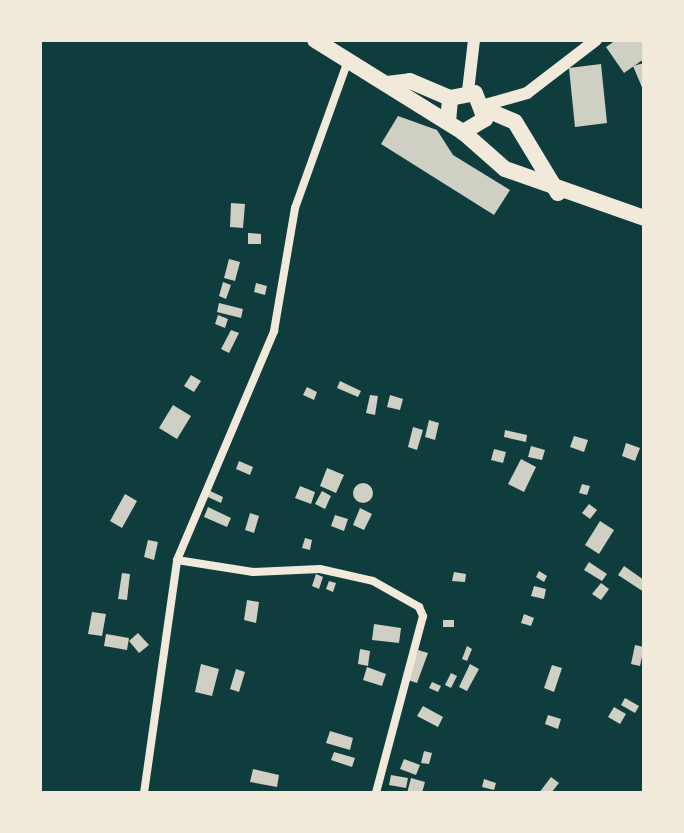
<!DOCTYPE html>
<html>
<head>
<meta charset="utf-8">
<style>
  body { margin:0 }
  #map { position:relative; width:684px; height:833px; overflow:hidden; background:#0f3d3e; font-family:Signika,sans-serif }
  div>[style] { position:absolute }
  .building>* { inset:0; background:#cfcfc3 }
  .round { border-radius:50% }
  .minor>* { height:8px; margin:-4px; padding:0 4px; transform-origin:4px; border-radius:4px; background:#f1e9da }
  .tertiary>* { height:12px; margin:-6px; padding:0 6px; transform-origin:6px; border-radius:6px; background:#f1e9da }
  .primary>* { height:16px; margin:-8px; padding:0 8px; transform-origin:8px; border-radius:8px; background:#f1e9da }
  span { translate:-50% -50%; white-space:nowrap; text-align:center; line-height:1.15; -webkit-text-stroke:7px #f1e9da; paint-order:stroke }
  .frame { position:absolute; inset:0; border:42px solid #f1e9da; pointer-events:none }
</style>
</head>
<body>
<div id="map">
  <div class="building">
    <i style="clip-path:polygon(616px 40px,644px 40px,644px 59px,624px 73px,606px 47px)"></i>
    <i style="clip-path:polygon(644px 63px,644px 92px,633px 66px)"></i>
    <i style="clip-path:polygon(601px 64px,607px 123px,575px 127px,569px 68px)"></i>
    <i style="clip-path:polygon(398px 116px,437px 130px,453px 155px,510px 190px,494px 215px,381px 144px)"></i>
    <i style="clip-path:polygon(231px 203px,245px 204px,243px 228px,230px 227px)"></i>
    <i style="clip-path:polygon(248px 233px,261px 234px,261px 244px,248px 244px)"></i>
    <i style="clip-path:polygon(229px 259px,240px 262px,235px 281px,224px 278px)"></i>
    <i style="clip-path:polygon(223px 282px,231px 285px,226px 299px,219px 296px)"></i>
    <i style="clip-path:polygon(256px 283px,267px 286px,265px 295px,254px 292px)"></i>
    <i style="clip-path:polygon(219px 303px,243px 309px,241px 318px,217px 312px)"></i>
    <i style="clip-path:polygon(218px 315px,228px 319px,225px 328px,215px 324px)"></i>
    <i style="clip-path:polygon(231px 330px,239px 333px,229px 353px,221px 349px)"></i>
    <i style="clip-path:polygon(191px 375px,201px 381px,194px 392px,184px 386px)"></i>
    <i style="clip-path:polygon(340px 381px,361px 391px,358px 397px,337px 388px)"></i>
    <i style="clip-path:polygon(307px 387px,317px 392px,314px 400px,303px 395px)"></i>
    <i style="clip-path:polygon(370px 395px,378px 396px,375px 415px,366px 413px)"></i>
    <i style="clip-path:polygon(390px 395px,403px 399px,400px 410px,387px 407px)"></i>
    <i style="clip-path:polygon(173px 405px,191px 416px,177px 439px,159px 428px)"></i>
    <i style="clip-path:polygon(429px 420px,439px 423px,435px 440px,425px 437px)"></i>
    <i style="clip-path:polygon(413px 427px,423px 430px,417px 450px,408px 447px)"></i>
    <i style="clip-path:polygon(505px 430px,527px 435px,526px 442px,504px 437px)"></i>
    <i style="clip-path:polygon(574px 436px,588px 440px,584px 452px,570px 447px)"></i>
    <i style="clip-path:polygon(626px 443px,640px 448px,635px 461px,622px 456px)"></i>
    <i style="clip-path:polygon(531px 446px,545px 450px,542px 460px,528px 457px)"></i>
    <i style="clip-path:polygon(494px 449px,506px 452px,503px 463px,491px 460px)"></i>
    <i style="clip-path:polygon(521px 459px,536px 467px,524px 492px,508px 484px)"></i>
    <i style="clip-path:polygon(239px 461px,253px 467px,250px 475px,236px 469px)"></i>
    <i style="clip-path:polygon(327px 468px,344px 475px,336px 493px,320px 486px)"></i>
    <i class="round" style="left:353px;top:483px;width:20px;height:20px"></i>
    <i style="clip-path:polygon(582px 484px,590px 486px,587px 495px,579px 493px)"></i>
    <i style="clip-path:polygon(300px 486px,315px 492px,311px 504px,295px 498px)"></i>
    <i style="clip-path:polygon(210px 491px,223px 497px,221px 503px,208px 497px)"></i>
    <i style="clip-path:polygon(322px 491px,331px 496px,325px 509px,315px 504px)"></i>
    <i style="clip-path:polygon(125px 494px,137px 501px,122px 528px,110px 521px)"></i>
    <i style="clip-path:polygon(589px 504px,597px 510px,590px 519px,582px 513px)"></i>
    <i style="clip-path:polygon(208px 507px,231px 518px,227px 527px,204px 517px)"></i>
    <i style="clip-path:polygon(360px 508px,372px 514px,364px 530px,353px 525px)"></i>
    <i style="clip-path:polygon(250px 513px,259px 516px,254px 533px,245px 530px)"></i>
    <i style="clip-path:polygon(335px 515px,348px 519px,344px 531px,331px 526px)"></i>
    <i style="clip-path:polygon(600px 521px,614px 530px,599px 554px,585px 545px)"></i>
    <i style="clip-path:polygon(305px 538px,312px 540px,310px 550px,302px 548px)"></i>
    <i style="clip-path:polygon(148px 540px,158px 542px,154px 560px,144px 557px)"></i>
    <i style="clip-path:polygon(589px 562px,607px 574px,602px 581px,584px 570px)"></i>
    <i style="clip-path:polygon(624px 566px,644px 580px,644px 592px,618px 575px)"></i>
    <i style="clip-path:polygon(539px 571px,547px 576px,544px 582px,536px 577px)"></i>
    <i style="clip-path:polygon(454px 572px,466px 574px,465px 582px,452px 581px)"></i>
    <i style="clip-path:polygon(122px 573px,130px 574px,127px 600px,118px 599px)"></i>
    <i style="clip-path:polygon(316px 574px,323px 577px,319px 589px,312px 586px)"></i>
    <i style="clip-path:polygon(329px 581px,336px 583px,333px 592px,326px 589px)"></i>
    <i style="clip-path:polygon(601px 583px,609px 589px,601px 600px,592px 594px)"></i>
    <i style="clip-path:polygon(534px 586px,546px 589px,544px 599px,531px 596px)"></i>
    <i style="clip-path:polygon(247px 600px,259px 602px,256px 623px,244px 620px)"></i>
    <i style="clip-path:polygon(92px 612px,106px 614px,102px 636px,88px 634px)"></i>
    <i style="clip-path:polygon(524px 614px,534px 618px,531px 626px,521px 623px)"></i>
    <i style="clip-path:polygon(443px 620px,454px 620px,454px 627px,443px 627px)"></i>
    <i style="clip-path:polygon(374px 624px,401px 628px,399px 643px,372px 640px)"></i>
    <i style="clip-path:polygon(138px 633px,149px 645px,139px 653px,129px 641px)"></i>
    <i style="clip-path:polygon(106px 634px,129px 638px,127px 650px,104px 646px)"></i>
    <i style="clip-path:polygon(635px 645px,644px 647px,640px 666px,631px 664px)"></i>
    <i style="clip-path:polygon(467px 646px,472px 649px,467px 661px,462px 659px)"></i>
    <i style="clip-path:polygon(360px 649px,370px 651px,368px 666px,358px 664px)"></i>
    <i style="clip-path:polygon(418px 650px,428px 653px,417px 683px,408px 680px)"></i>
    <i style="clip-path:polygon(201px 664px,219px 669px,212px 696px,195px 692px)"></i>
    <i style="clip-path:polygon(470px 664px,479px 669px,467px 691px,459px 687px)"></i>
    <i style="clip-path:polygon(552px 665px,562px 668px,554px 692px,544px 688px)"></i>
    <i style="clip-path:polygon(367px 667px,386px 674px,382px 686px,363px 680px)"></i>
    <i style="clip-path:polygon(236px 669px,245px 672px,239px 692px,230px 689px)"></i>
    <i style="clip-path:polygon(451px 673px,457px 676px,451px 688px,445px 685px)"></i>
    <i style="clip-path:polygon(432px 682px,441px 686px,438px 692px,429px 688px)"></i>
    <i style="clip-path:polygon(625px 698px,639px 706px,635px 713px,621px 705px)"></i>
    <i style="clip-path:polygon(423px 706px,443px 717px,438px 727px,417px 716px)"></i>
    <i style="clip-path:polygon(614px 707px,626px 714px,620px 724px,608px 717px)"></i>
    <i style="clip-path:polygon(548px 715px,561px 719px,558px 729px,545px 724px)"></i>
    <i style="clip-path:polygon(330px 731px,353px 738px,350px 750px,326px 743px)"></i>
    <i style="clip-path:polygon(424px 751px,432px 753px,429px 764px,421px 763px)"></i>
    <i style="clip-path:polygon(334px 752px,355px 758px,352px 767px,331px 760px)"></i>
    <i style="clip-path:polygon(404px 759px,420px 765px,416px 775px,400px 769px)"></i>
    <i style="clip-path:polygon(253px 769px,279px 775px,277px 787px,250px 782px)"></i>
    <i style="clip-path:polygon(391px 775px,408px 778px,406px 788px,389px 785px)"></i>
    <i style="clip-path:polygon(551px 777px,559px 783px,551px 793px,539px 793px)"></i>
    <i style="clip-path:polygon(411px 778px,425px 782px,422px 793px,407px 793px)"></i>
    <i style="clip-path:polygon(484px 779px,496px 783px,494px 790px,482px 787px)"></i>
  </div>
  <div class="minor">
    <i style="left:177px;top:560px;width:77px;rotate:9deg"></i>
    <i style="left:253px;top:572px;width:67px;rotate:-2.6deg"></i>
    <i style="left:320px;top:569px;width:54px;rotate:12.8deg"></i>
    <i style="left:373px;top:581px;width:53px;rotate:29.5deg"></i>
    <i style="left:419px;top:607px;width:10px;rotate:66deg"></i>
    <i style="left:423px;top:616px;width:183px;rotate:104.9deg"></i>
    <i style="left:144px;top:793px;width:235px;rotate:-81.9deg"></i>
    <i style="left:177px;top:560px;width:249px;rotate:-67deg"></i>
    <i style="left:274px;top:331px;width:125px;rotate:-80.3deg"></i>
    <i style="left:295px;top:208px;width:156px;rotate:-70.2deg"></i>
  </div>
  <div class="tertiary">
    <i style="left:468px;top:91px;width:51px;rotate:-83.3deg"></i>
    <i style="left:485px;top:105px;width:44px;rotate:-15.9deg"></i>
    <i style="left:527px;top:93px;width:87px;rotate:-37.5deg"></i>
  </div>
  <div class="primary">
    <i style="left:315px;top:40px;width:174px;rotate:31.9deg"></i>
    <i style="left:463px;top:132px;width:56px;rotate:41.4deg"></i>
    <i style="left:505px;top:169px;width:147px;rotate:19.4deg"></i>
    <i style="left:387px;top:84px;width:23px;rotate:-7deg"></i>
    <i style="left:410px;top:81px;width:43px;rotate:23deg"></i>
    <i style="left:487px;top:110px;width:30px;rotate:23deg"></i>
    <i style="left:515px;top:122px;width:83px;rotate:58.8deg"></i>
    <i style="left:448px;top:122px;width:24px;rotate:-85deg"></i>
    <i style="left:450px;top:98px;width:25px;rotate:-11deg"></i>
    <i style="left:475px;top:93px;width:28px;rotate:69deg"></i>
    <i style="left:485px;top:119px;width:26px;rotate:149deg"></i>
  </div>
  <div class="frame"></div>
</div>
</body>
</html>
